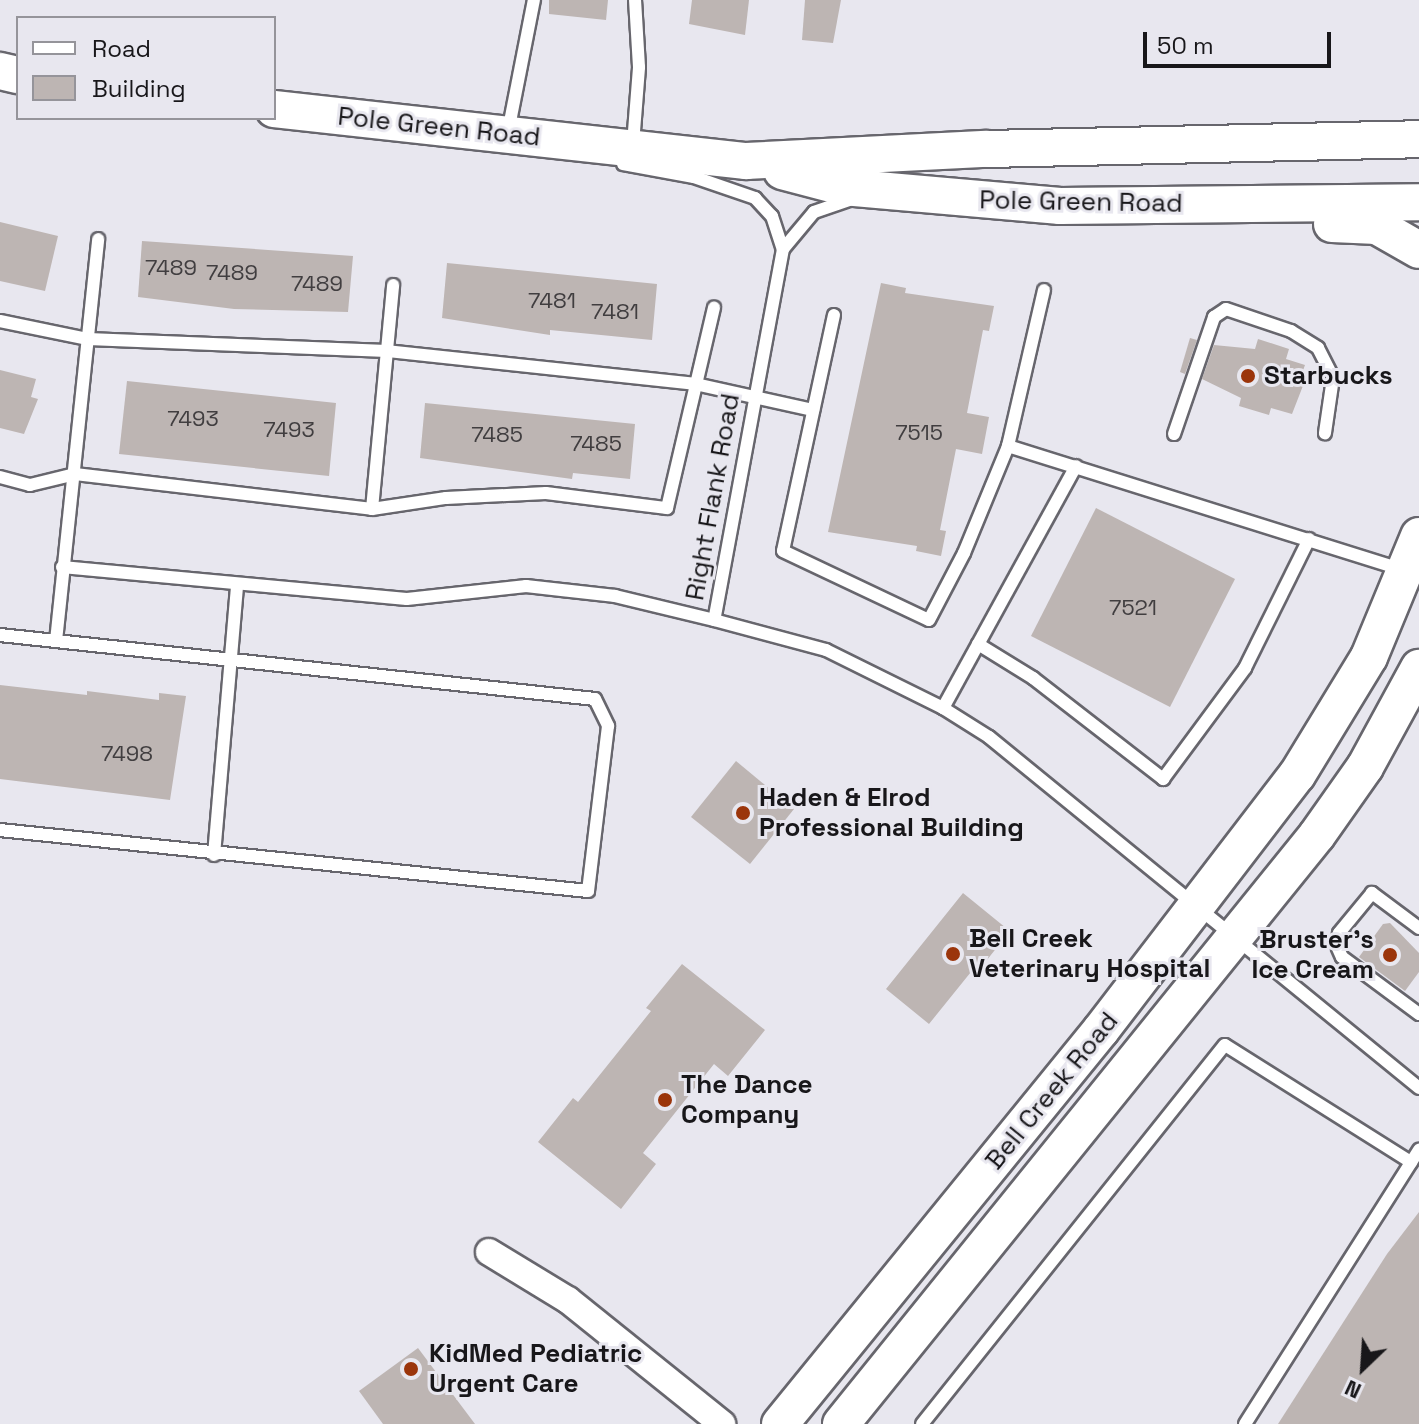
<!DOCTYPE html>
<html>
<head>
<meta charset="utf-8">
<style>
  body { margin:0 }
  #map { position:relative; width:1419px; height:1424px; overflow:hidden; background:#e8e7ef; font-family:"Space Grotesk",sans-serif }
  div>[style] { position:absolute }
  .building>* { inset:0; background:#bdb5b3 }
  .roads { filter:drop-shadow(2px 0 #67666d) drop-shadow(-2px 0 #67666d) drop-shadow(0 2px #67666d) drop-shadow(0 -2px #67666d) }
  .lane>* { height:12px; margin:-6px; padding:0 6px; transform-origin:6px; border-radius:6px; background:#fff }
  .street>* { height:26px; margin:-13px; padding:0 13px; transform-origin:13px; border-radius:13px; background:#fff }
  .secondary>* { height:36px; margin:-18px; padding:0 18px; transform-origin:18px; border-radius:18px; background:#fff }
  .dots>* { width:22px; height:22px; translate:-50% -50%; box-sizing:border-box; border:4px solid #e8e7ef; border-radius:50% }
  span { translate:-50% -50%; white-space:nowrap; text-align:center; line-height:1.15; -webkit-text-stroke:6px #e8e7ef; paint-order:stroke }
  .number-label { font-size:22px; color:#413e40 }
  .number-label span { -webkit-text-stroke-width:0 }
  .street-label { font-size:26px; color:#18171a }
  .poi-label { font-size:26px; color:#18171a; font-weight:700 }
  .left { translate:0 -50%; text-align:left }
  .right { translate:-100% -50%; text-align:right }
  .legend { position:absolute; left:16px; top:16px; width:260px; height:104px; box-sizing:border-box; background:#e8e7ef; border:2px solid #95949a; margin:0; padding:10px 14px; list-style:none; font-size:24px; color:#18171a }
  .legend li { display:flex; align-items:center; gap:16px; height:40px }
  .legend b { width:40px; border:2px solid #95949a }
  .north { position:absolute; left:1323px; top:1328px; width:80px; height:80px; -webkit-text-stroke:6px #e8e7ef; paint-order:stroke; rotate:205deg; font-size:22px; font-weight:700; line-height:32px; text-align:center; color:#18171a }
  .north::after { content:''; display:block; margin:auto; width:28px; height:36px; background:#18171a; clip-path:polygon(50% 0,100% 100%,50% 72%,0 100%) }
  .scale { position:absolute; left:1143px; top:32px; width:188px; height:36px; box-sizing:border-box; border:4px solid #18171a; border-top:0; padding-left:10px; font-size:24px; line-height:28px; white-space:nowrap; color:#18171a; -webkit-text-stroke:6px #e8e7ef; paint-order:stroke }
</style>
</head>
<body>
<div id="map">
  <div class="building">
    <i style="clip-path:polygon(549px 0,608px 0,606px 20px,549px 14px)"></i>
    <i style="clip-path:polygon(692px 0,749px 0,745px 35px,689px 24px)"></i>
    <i style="clip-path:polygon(805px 0,841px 0,833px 43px,802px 40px)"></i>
    <i style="clip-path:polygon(0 222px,58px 236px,45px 291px,0 281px)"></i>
    <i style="clip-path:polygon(142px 241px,353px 256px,348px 312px,234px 309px,138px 297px)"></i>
    <i style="clip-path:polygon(447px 263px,657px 284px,652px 340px,550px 330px,550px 335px,442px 318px)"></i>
    <i style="clip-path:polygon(881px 283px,906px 288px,905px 293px,994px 306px,989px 331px,983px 330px,967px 413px,989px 417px,982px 454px,956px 449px,940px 530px,946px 531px,941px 556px,916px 551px,917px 546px,828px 532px)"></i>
    <i style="clip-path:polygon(1190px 338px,1197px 340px,1185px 374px,1180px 372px)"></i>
    <i style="clip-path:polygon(1258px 339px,1289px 349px,1286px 359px,1305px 365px,1301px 376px,1306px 378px,1292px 414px,1271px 408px,1269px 415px,1239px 406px,1241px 398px,1202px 379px,1214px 345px,1255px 349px)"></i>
    <i style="clip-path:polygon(0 370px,36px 379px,31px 397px,38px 399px,24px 434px,0 428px)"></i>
    <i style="clip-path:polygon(127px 381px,336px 403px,329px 476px,119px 454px)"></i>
    <i style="clip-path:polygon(425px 403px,635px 424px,630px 479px,573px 473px,572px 479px,420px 458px)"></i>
    <i style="clip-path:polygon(1096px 508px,1235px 579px,1170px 707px,1031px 636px)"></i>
    <i style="clip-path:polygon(0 685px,87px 695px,87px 691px,159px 700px,159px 693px,186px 696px,170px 800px,0 779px)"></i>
    <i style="clip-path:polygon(736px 761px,794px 809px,750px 864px,691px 817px)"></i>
    <i style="clip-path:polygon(963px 893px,1006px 928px,993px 943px,998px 946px,983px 965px,979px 962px,929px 1024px,886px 989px)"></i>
    <i style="clip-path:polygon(1390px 923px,1419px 953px,1419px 972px,1405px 991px,1359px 957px,1383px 924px)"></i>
    <i style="clip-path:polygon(682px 964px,765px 1030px,728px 1076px,714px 1064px,643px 1153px,656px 1164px,621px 1209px,538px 1142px,573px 1098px,578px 1102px,651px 1011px,646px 1008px)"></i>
    <i style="clip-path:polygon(1419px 1212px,1419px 1424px,1278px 1424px,1387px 1254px)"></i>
    <i style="clip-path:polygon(418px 1348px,475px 1424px,383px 1424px,359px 1391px)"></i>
  </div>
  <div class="roads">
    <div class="lane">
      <i style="left:508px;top:132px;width:135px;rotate:-78.9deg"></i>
      <i style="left:633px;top:144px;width:77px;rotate:-85.5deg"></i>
      <i style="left:639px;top:67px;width:67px;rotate:-93.4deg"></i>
      <i style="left:623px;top:164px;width:72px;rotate:10.4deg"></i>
      <i style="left:694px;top:177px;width:65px;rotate:19deg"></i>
      <i style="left:755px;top:198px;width:25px;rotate:47deg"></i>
      <i style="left:772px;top:216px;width:35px;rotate:72deg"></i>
      <i style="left:849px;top:200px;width:37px;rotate:161deg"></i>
      <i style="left:814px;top:212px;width:48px;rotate:130deg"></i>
      <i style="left:783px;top:249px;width:377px;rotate:100.5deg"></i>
      <i style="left:714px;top:620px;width:116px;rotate:15deg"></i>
      <i style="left:826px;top:650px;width:131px;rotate:26.4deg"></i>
      <i style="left:943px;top:708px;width:54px;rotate:32.2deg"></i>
      <i style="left:989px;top:737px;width:555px;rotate:39.22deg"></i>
      <i style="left:834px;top:315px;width:241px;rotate:102.2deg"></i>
      <i style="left:783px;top:551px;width:161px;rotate:25.3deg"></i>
      <i style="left:929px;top:620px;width:76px;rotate:-62.4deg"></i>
      <i style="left:964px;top:553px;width:116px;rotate:-67.6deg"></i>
      <i style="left:1008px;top:446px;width:160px;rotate:-77deg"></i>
      <i style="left:0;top:321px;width:90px;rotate:11.6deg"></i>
      <i style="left:88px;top:339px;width:299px;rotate:2.3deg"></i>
      <i style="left:387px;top:351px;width:310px;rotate:6.1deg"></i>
      <i style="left:695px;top:384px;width:121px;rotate:12.4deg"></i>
      <i style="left:1174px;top:434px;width:124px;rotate:-71.1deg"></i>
      <i style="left:1214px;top:317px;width:14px;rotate:-34deg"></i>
      <i style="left:1226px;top:309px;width:69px;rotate:18.7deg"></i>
      <i style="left:1291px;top:331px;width:32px;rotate:32deg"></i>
      <i style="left:1318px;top:348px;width:34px;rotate:63deg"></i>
      <i style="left:1333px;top:378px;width:56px;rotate:98.3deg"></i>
      <i style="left:1008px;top:446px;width:411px;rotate:17.4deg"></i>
      <i style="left:0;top:477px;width:31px;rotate:15deg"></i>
      <i style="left:30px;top:485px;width:46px;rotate:-13.7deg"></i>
      <i style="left:75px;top:474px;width:299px;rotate:6.7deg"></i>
      <i style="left:372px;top:509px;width:75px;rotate:-8.5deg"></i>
      <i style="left:446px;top:498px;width:100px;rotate:-2.9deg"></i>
      <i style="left:546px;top:493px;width:122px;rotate:7.1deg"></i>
      <i style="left:667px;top:508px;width:206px;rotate:-76.8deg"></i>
      <i style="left:372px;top:509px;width:225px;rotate:-84.6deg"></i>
      <i style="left:62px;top:567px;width:346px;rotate:5.3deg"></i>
      <i style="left:407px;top:599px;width:120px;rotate:-6.2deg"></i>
      <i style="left:526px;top:586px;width:90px;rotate:6.4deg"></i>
      <i style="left:615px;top:596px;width:102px;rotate:13.6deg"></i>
      <i style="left:0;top:635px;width:598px;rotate:6.14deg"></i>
      <i style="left:595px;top:699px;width:30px;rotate:64deg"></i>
      <i style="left:608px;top:726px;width:166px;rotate:96.9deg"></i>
      <i style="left:588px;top:891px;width:591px;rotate:-174.08deg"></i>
      <i style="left:56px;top:641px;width:404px;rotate:-84deg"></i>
      <i style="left:978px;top:644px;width:65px;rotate:31.7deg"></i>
      <i style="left:1033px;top:678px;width:165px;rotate:37.8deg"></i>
      <i style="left:1163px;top:779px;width:138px;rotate:-53.5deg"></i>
      <i style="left:1245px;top:668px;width:144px;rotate:-63.6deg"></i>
      <i style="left:943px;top:708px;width:276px;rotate:-61.2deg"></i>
      <i style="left:214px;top:855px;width:270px;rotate:-85.1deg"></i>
      <i style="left:1419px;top:928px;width:59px;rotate:-143.3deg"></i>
      <i style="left:1372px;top:893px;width:52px;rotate:129.5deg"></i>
      <i style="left:1339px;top:933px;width:13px;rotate:99deg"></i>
      <i style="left:1337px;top:946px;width:12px;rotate:66deg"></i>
      <i style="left:1342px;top:957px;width:96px;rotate:36.5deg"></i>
      <i style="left:922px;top:1424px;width:485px;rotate:-51.4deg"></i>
      <i style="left:1225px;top:1045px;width:220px;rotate:32.2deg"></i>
      <i style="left:1245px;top:1424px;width:325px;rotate:-57.6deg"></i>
    </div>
    <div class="street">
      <i style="left:489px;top:1252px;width:92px;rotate:31.3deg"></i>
      <i style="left:568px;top:1300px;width:198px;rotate:38.8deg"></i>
    </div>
    <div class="secondary">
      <i style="left:0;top:71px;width:18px;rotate:13deg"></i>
      <i style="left:274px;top:109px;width:475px;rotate:6.3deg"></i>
      <i style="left:746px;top:161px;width:241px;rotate:-2.9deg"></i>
      <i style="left:987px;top:149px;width:432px;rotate:-1.3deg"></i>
      <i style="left:782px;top:171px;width:63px;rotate:14.7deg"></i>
      <i style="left:843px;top:187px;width:218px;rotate:5deg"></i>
      <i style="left:1060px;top:206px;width:359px;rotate:-0.6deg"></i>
      <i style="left:1332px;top:224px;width:45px;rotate:2.5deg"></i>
      <i style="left:1377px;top:226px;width:48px;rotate:29.7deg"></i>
      <i style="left:780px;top:1424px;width:508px;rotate:-50.83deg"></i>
      <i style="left:1101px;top:1030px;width:322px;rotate:-52.5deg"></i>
      <i style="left:1297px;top:775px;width:138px;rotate:-58.6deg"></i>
      <i style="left:1369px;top:657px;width:131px;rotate:-67.5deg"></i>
      <i style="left:841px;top:1424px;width:757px;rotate:-51.06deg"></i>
      <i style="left:1317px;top:835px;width:83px;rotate:-54.8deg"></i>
      <i style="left:1365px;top:767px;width:113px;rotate:-61.4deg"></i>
    </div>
  </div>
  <div class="dots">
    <i style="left:1248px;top:376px;background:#9b350b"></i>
    <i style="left:743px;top:813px;background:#9b350b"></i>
    <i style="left:953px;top:954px;background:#9b350b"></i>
    <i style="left:1390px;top:955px;background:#9b350b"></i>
    <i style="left:665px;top:1100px;background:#9b350b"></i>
    <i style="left:411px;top:1369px;background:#9b350b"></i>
  </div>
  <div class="number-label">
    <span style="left:171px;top:268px">7489</span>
    <span style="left:232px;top:273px">7489</span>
    <span style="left:317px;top:284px">7489</span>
    <span style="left:552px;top:301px">7481</span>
    <span style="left:615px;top:312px">7481</span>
    <span style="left:193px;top:419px">7493</span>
    <span style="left:289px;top:430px">7493</span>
    <span style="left:919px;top:433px">7515</span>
    <span style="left:497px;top:435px">7485</span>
    <span style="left:596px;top:444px">7485</span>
    <span style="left:1133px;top:608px">7521</span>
    <span style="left:127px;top:754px">7498</span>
  </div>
  <div class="street-label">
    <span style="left:439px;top:127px;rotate:6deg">Pole Green Road</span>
    <span style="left:1081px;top:202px;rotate:1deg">Pole Green Road</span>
    <span style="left:713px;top:497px;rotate:-80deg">Right Flank Road</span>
    <span style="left:1052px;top:1091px;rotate:-51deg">Bell Creek Road</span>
  </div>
  <div class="poi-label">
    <span class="left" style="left:1264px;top:376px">Starbucks</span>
    <span class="left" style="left:759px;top:813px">Haden &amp; Elrod<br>Professional Building</span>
    <span class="left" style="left:969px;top:954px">Bell Creek<br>Veterinary Hospital</span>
    <span class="right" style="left:1374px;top:955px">Bruster's<br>Ice Cream</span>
    <span class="left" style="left:681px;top:1100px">The Dance<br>Company</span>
    <span class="left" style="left:429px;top:1369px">KidMed Pediatric<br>Urgent Care</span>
  </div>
  <ul class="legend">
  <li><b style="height:10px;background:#fff"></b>Road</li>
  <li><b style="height:22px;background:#bdb5b3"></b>Building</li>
  </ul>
  <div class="north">N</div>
  <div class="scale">50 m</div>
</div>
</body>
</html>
